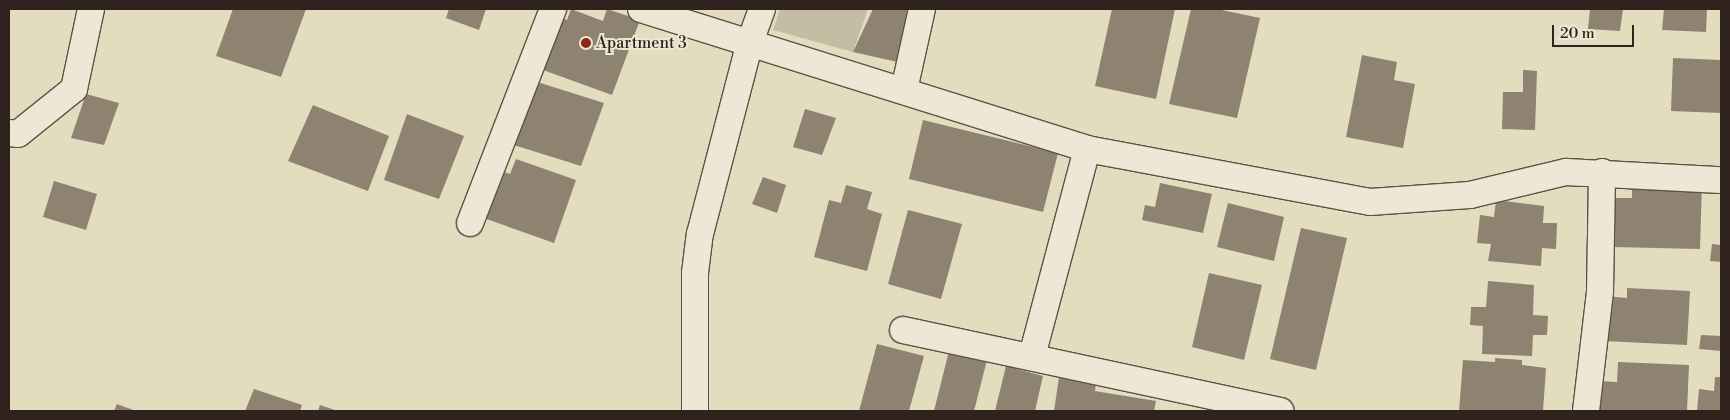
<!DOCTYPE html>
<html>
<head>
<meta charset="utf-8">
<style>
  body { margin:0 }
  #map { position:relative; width:1730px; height:420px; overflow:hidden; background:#e4dcbf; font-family:"Libre Bodoni",serif }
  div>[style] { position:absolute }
  .green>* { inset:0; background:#c5bda3 }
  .building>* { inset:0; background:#8e8371 }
  .roads { filter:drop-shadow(1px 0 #5d5146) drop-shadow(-1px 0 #5d5146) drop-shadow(0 1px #5d5146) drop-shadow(0 -1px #5d5146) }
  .minor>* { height:26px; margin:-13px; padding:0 13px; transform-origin:13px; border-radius:13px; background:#ede8d5 }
  .dots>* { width:14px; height:14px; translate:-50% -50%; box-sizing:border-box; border:2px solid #ede8d5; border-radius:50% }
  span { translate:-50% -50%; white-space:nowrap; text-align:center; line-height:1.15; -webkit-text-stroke:4px #ede8d5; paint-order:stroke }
  .poi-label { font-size:16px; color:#30231d }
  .left { translate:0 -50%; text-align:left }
  .frame { position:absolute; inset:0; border:10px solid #30231d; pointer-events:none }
  .scale { position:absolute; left:1552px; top:25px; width:82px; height:22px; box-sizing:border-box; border:2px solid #30231d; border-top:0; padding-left:6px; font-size:15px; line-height:18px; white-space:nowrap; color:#30231d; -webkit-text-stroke:4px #ede8d5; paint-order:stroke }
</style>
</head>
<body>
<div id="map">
  <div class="green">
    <i style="clip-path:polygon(780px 9px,868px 9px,853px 52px,773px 30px)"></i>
  </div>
  <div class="building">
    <i style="clip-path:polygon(233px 9px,306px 9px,281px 77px,216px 56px)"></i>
    <i style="clip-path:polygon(449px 9px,486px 9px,479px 30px,446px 18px)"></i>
    <i style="clip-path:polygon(571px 9px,603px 21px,607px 9px,640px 20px,612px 95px,532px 66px,551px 14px,567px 20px)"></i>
    <i style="clip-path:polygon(873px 9px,914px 9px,902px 63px,853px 52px)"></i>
    <i style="clip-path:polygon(1112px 9px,1175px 9px,1156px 99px,1095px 86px)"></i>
    <i style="clip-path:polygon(1191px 9px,1217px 9px,1260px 18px,1237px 118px,1169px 104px)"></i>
    <i style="clip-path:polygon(1590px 9px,1623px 9px,1620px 31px,1588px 29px)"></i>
    <i style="clip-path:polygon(1664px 9px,1707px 9px,1706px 32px,1662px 30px)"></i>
    <i style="clip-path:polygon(1362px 55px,1397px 62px,1394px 80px,1415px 84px,1403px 148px,1346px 137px)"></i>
    <i style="clip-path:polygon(1673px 58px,1721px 60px,1721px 113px,1671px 111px)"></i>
    <i style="clip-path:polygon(1523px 70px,1537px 71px,1535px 130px,1502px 129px,1503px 92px,1523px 92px)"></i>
    <i style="clip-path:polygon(531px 80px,604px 103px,581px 166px,507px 143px)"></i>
    <i style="clip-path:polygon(86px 94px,119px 103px,104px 145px,71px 138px)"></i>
    <i style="clip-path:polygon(313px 105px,389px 136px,368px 191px,288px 161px)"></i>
    <i style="clip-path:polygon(805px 109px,836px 118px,822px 155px,793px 147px)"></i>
    <i style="clip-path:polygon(407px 114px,464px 136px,439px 199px,384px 180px)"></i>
    <i style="clip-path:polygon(923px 120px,1058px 153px,1043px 212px,909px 179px)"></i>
    <i style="clip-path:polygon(516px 159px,576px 180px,554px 243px,478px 216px,496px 169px,510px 174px)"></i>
    <i style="clip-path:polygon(763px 177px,786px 185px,777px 213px,752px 204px)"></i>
    <i style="clip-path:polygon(54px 181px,97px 194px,86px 230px,43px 217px)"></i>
    <i style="clip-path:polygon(1632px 182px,1702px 184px,1700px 249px,1612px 247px,1613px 198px,1632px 198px)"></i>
    <i style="clip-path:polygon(1160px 183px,1212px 194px,1203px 233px,1142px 220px,1145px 205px,1155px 207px)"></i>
    <i style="clip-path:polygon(846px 185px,872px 192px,867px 209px,882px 214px,867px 271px,814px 257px,829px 200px,841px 203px)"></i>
    <i style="clip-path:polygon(1496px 200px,1544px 206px,1543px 223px,1557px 223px,1556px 249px,1542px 248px,1541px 266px,1488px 261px,1491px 244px,1477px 243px,1480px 215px,1494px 217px)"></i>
    <i style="clip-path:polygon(1228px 203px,1284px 217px,1274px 261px,1217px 247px)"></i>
    <i style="clip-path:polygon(908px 210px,962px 224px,941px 299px,888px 284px)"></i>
    <i style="clip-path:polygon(1301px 228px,1347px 238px,1316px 370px,1270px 359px)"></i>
    <i style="clip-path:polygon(1712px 244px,1721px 245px,1721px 262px,1710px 261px)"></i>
    <i style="clip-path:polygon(1209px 273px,1262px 285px,1244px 360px,1192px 347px)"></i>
    <i style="clip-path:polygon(1488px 281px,1534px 285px,1533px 315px,1548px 316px,1547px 335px,1533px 335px,1532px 356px,1482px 354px,1483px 326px,1470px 325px,1471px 307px,1486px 307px)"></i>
    <i style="clip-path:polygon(1627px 288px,1690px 291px,1687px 345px,1603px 341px,1605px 296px,1627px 298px)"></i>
    <i style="clip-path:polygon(1701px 335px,1721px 336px,1721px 351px,1699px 349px)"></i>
    <i style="clip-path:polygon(877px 344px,924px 356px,909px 411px,859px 411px)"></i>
    <i style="clip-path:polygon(950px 347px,988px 356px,974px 411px,934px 411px)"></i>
    <i style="clip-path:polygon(1495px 358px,1522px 360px,1522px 365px,1546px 368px,1543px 411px,1459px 411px,1463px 360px,1495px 362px)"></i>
    <i style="clip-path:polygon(1618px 362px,1689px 365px,1687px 411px,1598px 411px,1599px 381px,1617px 382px)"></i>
    <i style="clip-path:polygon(1006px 366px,1043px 376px,1035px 411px,995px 411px)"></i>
    <i style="clip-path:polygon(1059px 377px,1096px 383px,1095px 391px,1156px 401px,1154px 411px,1054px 411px)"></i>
    <i style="clip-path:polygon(1715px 377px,1721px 377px,1721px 411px,1697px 411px,1699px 389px,1714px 391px)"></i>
    <i style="clip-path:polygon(254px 389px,302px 405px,300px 411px,245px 411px)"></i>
    <i style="clip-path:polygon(117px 404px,136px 411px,114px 411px)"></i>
    <i style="clip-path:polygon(320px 405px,338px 411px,318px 411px)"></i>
  </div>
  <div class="roads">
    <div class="minor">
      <i style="left:641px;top:9px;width:467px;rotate:17.4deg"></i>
      <i style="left:1087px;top:149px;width:288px;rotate:10.6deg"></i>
      <i style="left:1370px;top:202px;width:100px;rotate:-4deg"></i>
      <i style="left:1470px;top:195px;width:99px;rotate:-13.5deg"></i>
      <i style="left:1566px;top:172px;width:155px;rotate:3deg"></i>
      <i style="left:904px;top:90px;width:83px;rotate:-77.5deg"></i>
      <i style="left:9px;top:133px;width:9px;rotate:6deg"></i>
      <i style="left:18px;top:134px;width:72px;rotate:-38.8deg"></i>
      <i style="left:74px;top:89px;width:82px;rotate:-78deg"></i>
      <i style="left:470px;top:223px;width:230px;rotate:-68.8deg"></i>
      <i style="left:903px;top:330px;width:386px;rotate:12.1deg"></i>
      <i style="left:1032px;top:356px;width:214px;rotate:-75.1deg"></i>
      <i style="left:695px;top:411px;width:138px;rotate:-90deg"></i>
      <i style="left:695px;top:273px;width:39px;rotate:-83deg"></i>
      <i style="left:700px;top:234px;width:198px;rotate:-75.4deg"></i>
      <i style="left:750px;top:42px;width:35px;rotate:-70deg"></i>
      <i style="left:1586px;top:411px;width:121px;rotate:-83.3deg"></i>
      <i style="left:1600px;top:291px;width:119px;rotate:-89deg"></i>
    </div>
  </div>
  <div class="dots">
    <i style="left:586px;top:43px;background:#8f2418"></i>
  </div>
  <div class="poi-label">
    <span class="left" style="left:596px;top:43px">Apartment 3</span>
  </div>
  <div class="frame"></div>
  <div class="scale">20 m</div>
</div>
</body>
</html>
